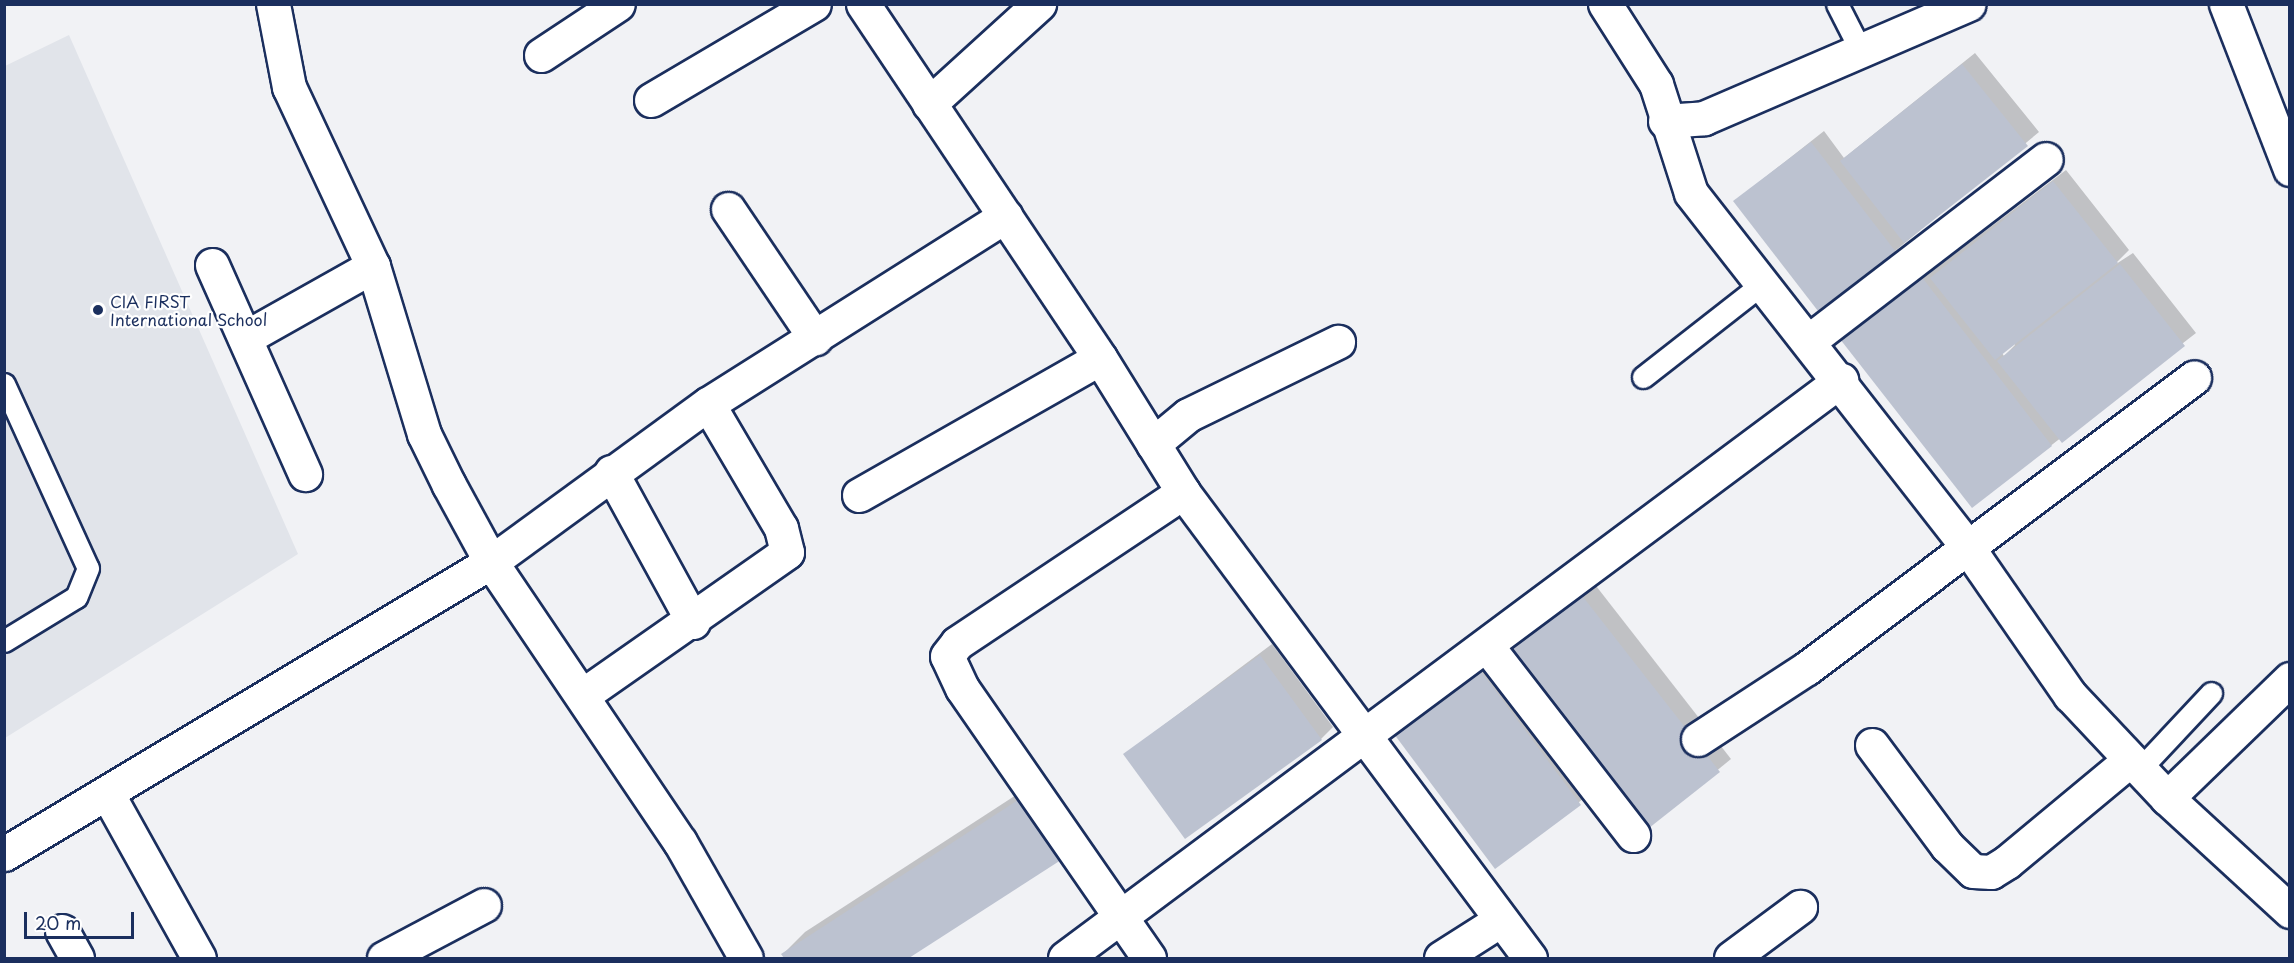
<!DOCTYPE html>
<html>
<head>
<meta charset="utf-8">
<style>
  body { margin:0 }
  #map { position:relative; width:2294px; height:963px; overflow:hidden; background:#f1f2f5; font-family:"Playpen Sans",sans-serif }
  div>[style] { position:absolute }
  .built>* { inset:0; background:#e1e4ea }
  .shadow>* { inset:0; background:#0003 }
  .building>* { inset:0; background:#bcc2d0 }
  .roads { filter:drop-shadow(2px 0 #1b2f5e) drop-shadow(-2px 0 #1b2f5e) drop-shadow(0 2px #1b2f5e) drop-shadow(0 -2px #1b2f5e) }
  .service>* { height:21px; margin:-10.5px; padding:0 10.5px; transform-origin:10.5px; border-radius:10.5px; background:#fff }
  .minor>* { height:33px; margin:-16.5px; padding:0 16.5px; transform-origin:16.5px; border-radius:16.5px; background:#fff }
  .dots>* { width:16px; height:16px; translate:-50% -50%; box-sizing:border-box; border:3px solid #fff; border-radius:50% }
  span { translate:-50% -50%; white-space:nowrap; text-align:center; line-height:1.15; -webkit-text-stroke:4.5px #fff; paint-order:stroke }
  .poi-label { font-size:16px; color:#1b2f5e }
  .left { translate:0 -50%; text-align:left }
  .frame { position:absolute; inset:0; border:6px solid #1b2f5e; pointer-events:none }
  .scale { position:absolute; left:24px; top:912px; width:110px; height:27px; box-sizing:border-box; border:3px solid #1b2f5e; border-top:0; padding-left:8px; font-size:18px; line-height:21px; white-space:nowrap; color:#1b2f5e; -webkit-text-stroke:4px #fff; paint-order:stroke }
</style>
</head>
<body>
<div id="map">
  <div class="built">
    <i style="clip-path:polygon(69px 35px,298px 554px,5px 738px,5px 66px)"></i>
  </div>
  <div class="shadow">
    <i style="clip-path:polygon(1975px 53px,2039px 132px,1895px 251px,1735px 201px,1824px 131px,1844px 158px)"></i>
    <i style="clip-path:polygon(evenodd,2066px 170px,2129px 250px,2113px 266px,2133px 253px,2196px 333px,1973px 506px,1842px 339px,2066px 170px,2014px 343px,2015px 345px,2004px 356px,2002px 353px,2014px 343px)"></i>
    <i style="clip-path:polygon(1593px 582px,1731px 759px,1649px 826px,1510px 649px)"></i>
    <i style="clip-path:polygon(1272px 644px,1333px 727px,1321px 739px,1125px 754px)"></i>
    <i style="clip-path:polygon(1493px 659px,1592px 792px,1495px 867px,1396px 734px)"></i>
    <i style="clip-path:polygon(1044px 777px,1082px 837px,1060px 859px,906px 958px,786px 958px,783px 954px,805px 932px)"></i>
  </div>
  <div class="building">
    <i style="clip-path:polygon(1962px 64px,2028px 146px,1904px 243px,1840px 161px)"></i>
    <i style="clip-path:polygon(1811px 142px,1896px 252px,1818px 311px,1733px 201px)"></i>
    <i style="clip-path:polygon(2053px 181px,2118px 263px,1995px 360px,1930px 278px)"></i>
    <i style="clip-path:polygon(2120px 264px,2185px 346px,2062px 443px,1997px 361px)"></i>
    <i style="clip-path:polygon(1921px 276px,2052px 446px,1972px 508px,1840px 339px)"></i>
    <i style="clip-path:polygon(1580px 593px,1720px 772px,1649px 828px,1508px 649px)"></i>
    <i style="clip-path:polygon(1260px 655px,1322px 740px,1185px 839px,1123px 754px)"></i>
    <i style="clip-path:polygon(1480px 670px,1581px 805px,1495px 869px,1394px 734px)"></i>
    <i style="clip-path:polygon(1021px 798px,1061px 860px,909px 958px,784px 958px,781px 954px)"></i>
  </div>
  <div class="roads">
    <div class="service">
      <i style="left:1837px;top:4px;width:55px;rotate:63deg"></i>
      <i style="left:1643px;top:377px;width:151px;rotate:-38deg"></i>
      <i style="left:4px;top:384px;width:202px;rotate:65.5deg"></i>
      <i style="left:88px;top:568px;width:31px;rotate:112deg"></i>
      <i style="left:76px;top:597px;width:84px;rotate:148.6deg"></i>
      <i style="left:2140px;top:769px;width:104px;rotate:-46.9deg"></i>
    </div>
    <div class="minor">
      <i style="left:273px;top:4px;width:85px;rotate:79.1deg"></i>
      <i style="left:289px;top:87px;width:198px;rotate:64.9deg"></i>
      <i style="left:373px;top:266px;width:176px;rotate:73.1deg"></i>
      <i style="left:424px;top:434px;width:57px;rotate:63.9deg"></i>
      <i style="left:449px;top:485px;width:88px;rotate:61.4deg"></i>
      <i style="left:491px;top:562px;width:338px;rotate:56deg"></i>
      <i style="left:680px;top:842px;width:133px;rotate:60.4deg"></i>
      <i style="left:863px;top:4px;width:426px;rotate:56.2deg"></i>
      <i style="left:1100px;top:358px;width:158px;rotate:58.2deg"></i>
      <i style="left:1183px;top:492px;width:581px;rotate:53.33deg"></i>
      <i style="left:1605px;top:4px;width:95px;rotate:57.5deg"></i>
      <i style="left:1656px;top:84px;width:114px;rotate:72.2deg"></i>
      <i style="left:1691px;top:193px;width:447px;rotate:52deg"></i>
      <i style="left:1966px;top:545px;width:183px;rotate:55.3deg"></i>
      <i style="left:2070px;top:695px;width:141px;rotate:46.7deg"></i>
      <i style="left:2167px;top:798px;width:167px;rotate:42.6deg"></i>
      <i style="left:2226px;top:4px;width:177px;rotate:68.8deg"></i>
      <i style="left:541px;top:55px;width:92px;rotate:-33.5deg"></i>
      <i style="left:651px;top:100px;width:189px;rotate:-30.5deg"></i>
      <i style="left:929px;top:104px;width:149px;rotate:-42.3deg"></i>
      <i style="left:1665px;top:121px;width:39px;rotate:-4deg"></i>
      <i style="left:1704px;top:118px;width:288px;rotate:-23.3deg"></i>
      <i style="left:728px;top:209px;width:156px;rotate:56deg"></i>
      <i style="left:212px;top:265px;width:229px;rotate:66deg"></i>
      <i style="left:245px;top:338px;width:147px;rotate:-29.4deg"></i>
      <i style="left:1810px;top:340px;width:297px;rotate:-37.5deg"></i>
      <i style="left:1153px;top:444px;width:45px;rotate:-39.6deg"></i>
      <i style="left:1188px;top:415px;width:167px;rotate:-26deg"></i>
      <i style="left:611px;top:472px;width:171px;rotate:61.3deg"></i>
      <i style="left:859px;top:495px;width:277px;rotate:-29.6deg"></i>
      <i style="left:1487px;top:646px;width:239px;rotate:52.3deg"></i>
      <i style="left:583px;top:695px;width:249px;rotate:-35deg"></i>
      <i style="left:787px;top:552px;width:25px;rotate:-104deg"></i>
      <i style="left:781px;top:528px;width:144px;rotate:-120.5deg"></i>
      <i style="left:708px;top:404px;width:352px;rotate:-32.3deg"></i>
      <i style="left:1698px;top:739px;width:130px;rotate:-33.1deg"></i>
      <i style="left:1807px;top:668px;width:484px;rotate:-36.9deg"></i>
      <i style="left:1872px;top:745px;width:126px;rotate:53.4deg"></i>
      <i style="left:1947px;top:846px;width:36px;rotate:44deg"></i>
      <i style="left:1973px;top:871px;width:18px;rotate:3deg"></i>
      <i style="left:1991px;top:872px;width:19px;rotate:-32deg"></i>
      <i style="left:2007px;top:862px;width:160px;rotate:-39.7deg"></i>
      <i style="left:107px;top:793px;width:189px;rotate:60.9deg"></i>
      <i style="left:2167px;top:798px;width:171px;rotate:-44.1deg"></i>
      <i style="left:4px;top:854px;width:568px;rotate:-30.95deg"></i>
      <i style="left:491px;top:562px;width:268px;rotate:-36.1deg"></i>
      <i style="left:62px;top:931px;width:31px;rotate:61deg"></i>
      <i style="left:384px;top:958px;width:113px;rotate:-27.9deg"></i>
      <i style="left:1065px;top:958px;width:968px;rotate:-36.68deg"></i>
      <i style="left:1149px;top:958px;width:328px;rotate:-124.7deg"></i>
      <i style="left:962px;top:688px;width:35px;rotate:-115deg"></i>
      <i style="left:947px;top:656px;width:16px;rotate:-52deg"></i>
      <i style="left:957px;top:643px;width:272px;rotate:-33.7deg"></i>
      <i style="left:1441px;top:958px;width:69px;rotate:-32.5deg"></i>
      <i style="left:1731px;top:958px;width:86px;rotate:-36.5deg"></i>
    </div>
  </div>
  <div class="dots">
    <i style="left:98px;top:310px;background:#1b2f5e"></i>
  </div>
  <div class="poi-label">
    <span class="left" style="left:110px;top:310px">CIA FIRST<br>International School</span>
  </div>
  <div class="frame"></div>
  <div class="scale">20 m</div>
</div>
</body>
</html>
